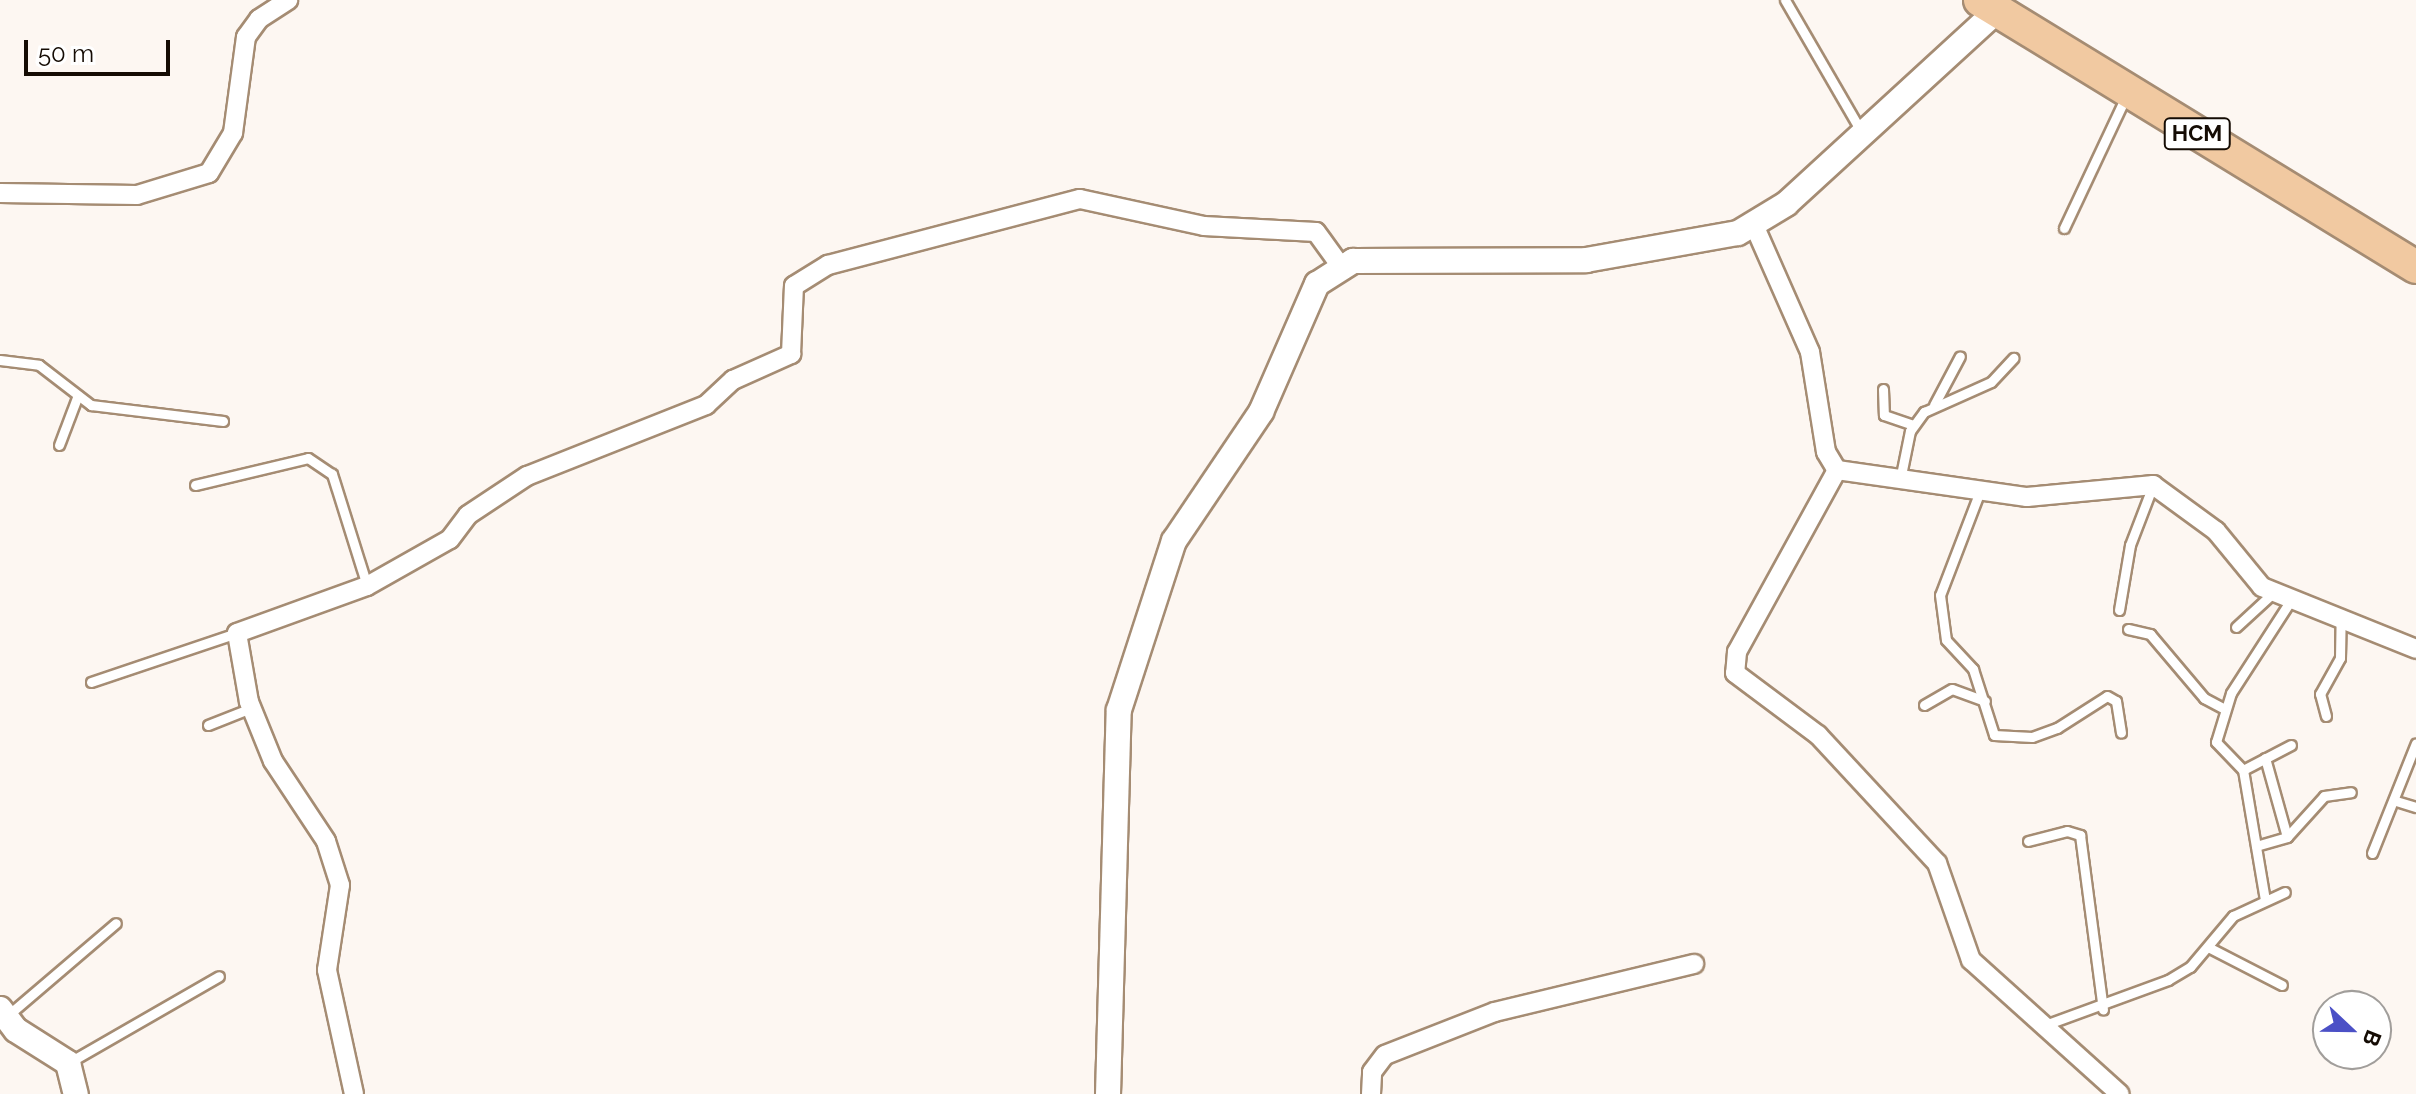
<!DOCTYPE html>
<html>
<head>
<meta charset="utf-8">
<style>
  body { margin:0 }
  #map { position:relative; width:2416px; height:1094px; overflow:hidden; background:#fdf7f2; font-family:Raleway,sans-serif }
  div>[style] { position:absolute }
  .roads { filter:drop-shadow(2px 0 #a58c73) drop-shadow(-2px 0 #a58c73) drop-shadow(0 2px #a58c73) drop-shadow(0 -2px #a58c73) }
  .lane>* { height:9px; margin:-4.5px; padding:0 4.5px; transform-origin:4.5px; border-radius:4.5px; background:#fff }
  .street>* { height:18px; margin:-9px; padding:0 9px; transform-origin:9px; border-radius:9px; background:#fff }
  .secondary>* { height:24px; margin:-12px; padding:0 12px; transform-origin:12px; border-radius:12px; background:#fff }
  .highway>* { height:32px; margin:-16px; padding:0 16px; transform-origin:16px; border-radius:16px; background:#f1c9a1 }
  span { translate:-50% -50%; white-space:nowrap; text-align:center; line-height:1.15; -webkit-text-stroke:6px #fff; paint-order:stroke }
  .shield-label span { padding:2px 6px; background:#fff; border:2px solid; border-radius:6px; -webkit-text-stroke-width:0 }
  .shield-label { font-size:22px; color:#150c04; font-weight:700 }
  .north { position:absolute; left:2312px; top:990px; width:80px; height:80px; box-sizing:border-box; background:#fff; border:2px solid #a19e9b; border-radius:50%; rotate:112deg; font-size:22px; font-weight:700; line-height:32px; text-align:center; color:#150c04 }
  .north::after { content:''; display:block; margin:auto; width:28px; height:36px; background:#4b50c6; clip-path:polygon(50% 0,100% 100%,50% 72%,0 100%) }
  .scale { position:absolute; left:24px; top:40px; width:146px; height:36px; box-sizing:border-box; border:4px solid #150c04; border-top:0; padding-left:10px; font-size:24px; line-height:28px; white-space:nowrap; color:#150c04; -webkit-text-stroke:6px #fff; paint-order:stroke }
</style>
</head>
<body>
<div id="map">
  <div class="roads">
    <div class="lane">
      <i style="left:1785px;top:0;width:151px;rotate:59.9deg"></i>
      <i style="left:2064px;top:228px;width:146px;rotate:-64.8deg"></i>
      <i style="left:0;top:360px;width:39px;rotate:7deg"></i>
      <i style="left:39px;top:365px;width:66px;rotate:37.6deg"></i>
      <i style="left:91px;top:405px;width:133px;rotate:6.9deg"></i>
      <i style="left:1883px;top:389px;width:26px;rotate:88deg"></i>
      <i style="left:1884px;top:415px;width:31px;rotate:19deg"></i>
      <i style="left:1934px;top:405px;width:55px;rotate:-62deg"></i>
      <i style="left:59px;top:445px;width:53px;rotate:-69.2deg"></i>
      <i style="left:1900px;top:480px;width:50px;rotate:-78.5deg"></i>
      <i style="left:1910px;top:431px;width:24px;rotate:-54deg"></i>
      <i style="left:1924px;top:412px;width:73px;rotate:-24.1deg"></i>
      <i style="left:1991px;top:382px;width:33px;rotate:-47deg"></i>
      <i style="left:195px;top:485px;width:116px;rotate:-13.4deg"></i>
      <i style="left:308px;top:458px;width:29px;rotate:34deg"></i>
      <i style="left:332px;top:474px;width:117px;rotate:72.6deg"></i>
      <i style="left:1980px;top:491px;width:111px;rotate:111deg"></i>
      <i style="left:1940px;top:595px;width:45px;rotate:82.4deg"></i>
      <i style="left:1946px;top:640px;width:40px;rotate:47deg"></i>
      <i style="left:1973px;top:669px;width:69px;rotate:72.3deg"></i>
      <i style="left:1994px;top:735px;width:38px;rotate:3deg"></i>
      <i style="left:2032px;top:737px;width:27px;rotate:-20deg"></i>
      <i style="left:2057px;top:728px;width:59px;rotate:-32.6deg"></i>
      <i style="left:2107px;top:696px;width:10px;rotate:29deg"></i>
      <i style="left:2116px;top:701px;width:32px;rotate:81deg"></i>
      <i style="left:2119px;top:610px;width:66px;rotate:-80.4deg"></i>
      <i style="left:2130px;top:545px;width:64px;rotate:-69deg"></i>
      <i style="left:2236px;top:627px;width:50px;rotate:-42.6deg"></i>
      <i style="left:2128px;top:629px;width:23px;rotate:13deg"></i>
      <i style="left:2150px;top:634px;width:84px;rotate:49.8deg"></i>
      <i style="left:2204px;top:698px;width:24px;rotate:28deg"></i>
      <i style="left:91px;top:682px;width:154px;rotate:-18.6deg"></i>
      <i style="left:1924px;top:705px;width:32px;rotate:-30deg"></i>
      <i style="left:1952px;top:689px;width:35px;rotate:20deg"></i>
      <i style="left:2326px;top:716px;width:23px;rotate:-105deg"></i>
      <i style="left:2320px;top:694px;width:41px;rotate:-60.9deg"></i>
      <i style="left:2340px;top:658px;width:39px;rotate:-89deg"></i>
      <i style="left:208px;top:725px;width:46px;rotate:-21.6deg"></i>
      <i style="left:2265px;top:758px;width:82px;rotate:74.4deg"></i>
      <i style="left:2287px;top:837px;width:55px;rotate:-47.9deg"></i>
      <i style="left:2324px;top:796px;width:27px;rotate:-8deg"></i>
      <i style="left:2243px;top:770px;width:39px;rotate:-134deg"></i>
      <i style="left:2216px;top:742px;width:51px;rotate:-73deg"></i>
      <i style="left:2231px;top:693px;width:111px;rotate:-57.2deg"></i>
      <i style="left:2396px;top:801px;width:21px;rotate:17deg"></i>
      <i style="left:2028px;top:841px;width:40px;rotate:-14.4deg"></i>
      <i style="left:2067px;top:831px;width:14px;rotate:17deg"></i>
      <i style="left:2080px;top:835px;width:176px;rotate:82.5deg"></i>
      <i style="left:2256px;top:846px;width:32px;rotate:-16deg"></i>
      <i style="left:2372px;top:853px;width:118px;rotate:-68.2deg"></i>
      <i style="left:2265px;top:900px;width:132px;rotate:-99.6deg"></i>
      <i style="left:2243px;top:770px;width:54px;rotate:-27.5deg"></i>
      <i style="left:2208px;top:947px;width:83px;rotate:27.2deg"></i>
      <i style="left:7px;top:1016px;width:143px;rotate:-40.5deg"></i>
      <i style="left:2045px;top:1025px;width:131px;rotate:-20.1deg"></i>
      <i style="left:2168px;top:980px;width:26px;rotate:-31deg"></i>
      <i style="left:2190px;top:967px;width:67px;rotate:-49.9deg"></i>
      <i style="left:2233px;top:916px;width:57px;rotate:-24.8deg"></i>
      <i style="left:68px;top:1063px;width:174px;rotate:-29.9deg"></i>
    </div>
    <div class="street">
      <i style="left:0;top:193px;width:137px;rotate:0.8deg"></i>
      <i style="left:137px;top:195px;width:75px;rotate:-17deg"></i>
      <i style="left:209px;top:173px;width:47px;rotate:-59deg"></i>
      <i style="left:233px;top:133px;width:97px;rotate:-82.3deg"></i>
      <i style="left:246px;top:37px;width:22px;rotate:-54deg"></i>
      <i style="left:259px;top:19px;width:35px;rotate:-33deg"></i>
      <i style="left:1754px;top:225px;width:139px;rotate:66.2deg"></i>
      <i style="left:1810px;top:352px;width:101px;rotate:80.9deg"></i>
      <i style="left:1826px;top:452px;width:21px;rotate:59deg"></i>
      <i style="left:1837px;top:470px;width:192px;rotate:8.1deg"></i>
      <i style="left:2027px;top:497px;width:127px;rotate:-5.4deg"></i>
      <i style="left:2153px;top:485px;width:78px;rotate:36.1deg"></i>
      <i style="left:2216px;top:531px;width:72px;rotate:50.6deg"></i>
      <i style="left:2262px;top:587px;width:166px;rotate:21.9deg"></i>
      <i style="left:1837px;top:470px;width:208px;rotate:118.8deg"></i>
      <i style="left:1737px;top:652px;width:21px;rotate:95deg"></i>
      <i style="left:1735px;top:673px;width:104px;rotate:36.8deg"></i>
      <i style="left:1818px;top:735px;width:175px;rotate:47.1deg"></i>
      <i style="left:1937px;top:863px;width:103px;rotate:70.7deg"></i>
      <i style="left:1971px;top:960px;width:200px;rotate:42deg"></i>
      <i style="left:354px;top:1094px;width:127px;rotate:-102.3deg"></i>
      <i style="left:327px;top:970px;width:86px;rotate:-81.3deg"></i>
      <i style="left:340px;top:885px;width:46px;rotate:-107.7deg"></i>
      <i style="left:326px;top:841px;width:96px;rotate:-123.5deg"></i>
      <i style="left:273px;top:761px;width:64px;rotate:-112.1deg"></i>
      <i style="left:249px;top:702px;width:70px;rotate:-99.9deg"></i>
      <i style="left:237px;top:633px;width:138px;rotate:-19.9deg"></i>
      <i style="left:367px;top:586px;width:95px;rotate:-29.5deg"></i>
      <i style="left:450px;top:539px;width:30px;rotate:-53deg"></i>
      <i style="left:468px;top:515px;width:71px;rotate:-33.5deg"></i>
      <i style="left:527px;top:476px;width:193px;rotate:-21.6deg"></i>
      <i style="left:706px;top:405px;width:37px;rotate:-43deg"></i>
      <i style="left:733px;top:380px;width:64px;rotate:-24.1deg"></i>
      <i style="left:791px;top:354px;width:68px;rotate:-87.5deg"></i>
      <i style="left:794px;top:286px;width:40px;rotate:-32deg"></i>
      <i style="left:828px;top:265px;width:260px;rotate:-14.7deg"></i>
      <i style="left:1080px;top:199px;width:127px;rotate:12.3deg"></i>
      <i style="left:1204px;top:226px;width:112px;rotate:3.1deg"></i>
      <i style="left:1316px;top:232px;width:41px;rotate:54deg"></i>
      <i style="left:1371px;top:1094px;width:22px;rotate:-87deg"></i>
      <i style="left:1372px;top:1072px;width:21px;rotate:-53deg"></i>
      <i style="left:1385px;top:1055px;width:118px;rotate:-21.4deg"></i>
      <i style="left:1495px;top:1012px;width:205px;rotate:-13.6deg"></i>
    </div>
    <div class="secondary">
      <i style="left:0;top:1009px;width:26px;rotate:53deg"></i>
      <i style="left:16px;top:1030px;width:62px;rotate:32.4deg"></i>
      <i style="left:68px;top:1063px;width:32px;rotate:76deg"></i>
      <i style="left:1108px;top:1094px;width:384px;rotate:-88.4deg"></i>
      <i style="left:1119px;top:710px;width:178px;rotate:-72deg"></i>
      <i style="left:1174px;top:541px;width:156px;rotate:-56deg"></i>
      <i style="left:1261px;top:412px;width:140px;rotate:-66.4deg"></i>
      <i style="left:1317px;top:284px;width:43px;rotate:-32.6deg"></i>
      <i style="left:1353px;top:261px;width:233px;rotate:-0.2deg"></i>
      <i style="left:1586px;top:260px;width:154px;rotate:-10.1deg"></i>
      <i style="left:1738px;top:233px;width:56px;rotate:-31.1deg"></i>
      <i style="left:1786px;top:204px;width:287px;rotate:-42.5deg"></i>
    </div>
    <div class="highway">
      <i style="left:1980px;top:0;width:511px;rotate:31.48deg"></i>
    </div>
  </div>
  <div class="shield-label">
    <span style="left:2197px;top:134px">HCM</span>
  </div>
  <div class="north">B</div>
  <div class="scale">50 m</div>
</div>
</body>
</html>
